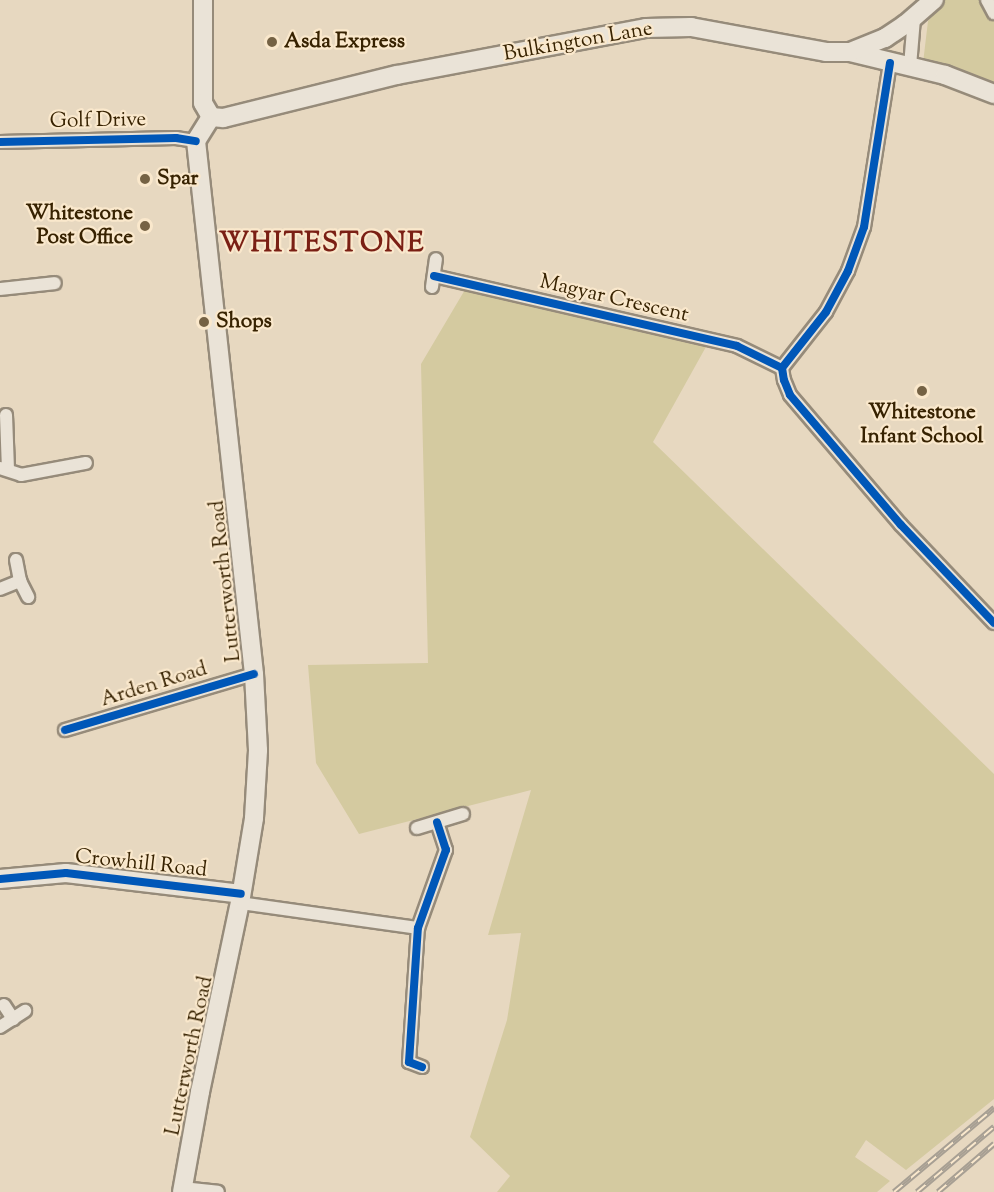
<!DOCTYPE html>
<html>
<head>
<meta charset="utf-8">
<style>
  body { margin:0 }
  #map { position:relative; width:994px; height:1192px; overflow:hidden; background:#e7d8c0; font-family:"Sorts Mill Goudy",serif }
  div>[style] { position:absolute }
  .green>* { inset:0; background:#d4caa0 }
  .roads { filter:drop-shadow(2px 0 #968b7a) drop-shadow(-2px 0 #968b7a) drop-shadow(0 2px #968b7a) drop-shadow(0 -2px #968b7a) }
  .street>* { height:12px; margin:-6px; padding:0 6px; transform-origin:6px; border-radius:6px; background:#eae3d7 }
  .secondary>* { height:18px; margin:-9px; padding:0 9px; transform-origin:9px; border-radius:9px; background:#eae3d7 }
  .rail>* { height:6px; margin-top:-3px; transform-origin:0; background:repeating-linear-gradient(90deg,#fae8cc 0 11px,#a79f93 0 22px); box-sizing:border-box; border-block:2px solid #a79f93 }
  .cycleway>* { height:8px; margin:-4px; padding:0 4px; transform-origin:4px; border-radius:4px; background:#0057b8 }
  .dots>* { width:16px; height:16px; translate:-50% -50%; box-sizing:border-box; border:3px solid #fae8cc; border-radius:50% }
  span { translate:-50% -50%; white-space:nowrap; text-align:center; line-height:1.15; -webkit-text-stroke:4.5px #fae8cc; paint-order:stroke }
  .poi-label { font-size:21px; color:#372201; font-weight:700 }
  .left { translate:0 -50%; text-align:left }
  .right { translate:-100% -50%; text-align:right }
  .street-label { font-size:21px; color:#372201 }
  .district-label { font-size:27px; color:#7a1f14; font-weight:700; letter-spacing:1.5px }
</style>
</head>
<body>
<div id="map">
  <div class="green">
    <i style="clip-path:polygon(945px 0,983px 0,994px 18px,994px 85px,980px 77px,923px 63px,928px 21px)"></i>
    <i style="clip-path:polygon(466px 288px,707px 345px,653px 442px,994px 774px,994px 1099px,906px 1170px,866px 1140px,855px 1157px,890px 1181px,877px 1192px,497px 1192px,510px 1176px,470px 1137px,507px 1020px,521px 933px,488px 935px,531px 790px,359px 834px,316px 763px,308px 665px,428px 663px,421px 364px)"></i>
  </div>
  <div class="roads">
    <div class="street">
      <i style="left:987px;top:0;width:15px;rotate:62deg"></i>
      <i style="left:890px;top:63px;width:166px;rotate:99deg"></i>
      <i style="left:864px;top:227px;width:47px;rotate:110deg"></i>
      <i style="left:848px;top:271px;width:47px;rotate:118.2deg"></i>
      <i style="left:826px;top:312px;width:71px;rotate:128.2deg"></i>
      <i style="left:782px;top:368px;width:12px;rotate:81deg"></i>
      <i style="left:784px;top:380px;width:16px;rotate:68deg"></i>
      <i style="left:790px;top:395px;width:171px;rotate:49.5deg"></i>
      <i style="left:901px;top:525px;width:135px;rotate:46.5deg"></i>
      <i style="left:910px;top:66px;width:48px;rotate:-85.2deg"></i>
      <i style="left:0;top:142px;width:176px;rotate:-1.3deg"></i>
      <i style="left:176px;top:138px;width:20px;rotate:9deg"></i>
      <i style="left:434px;top:276px;width:311px;rotate:13deg"></i>
      <i style="left:737px;top:346px;width:50px;rotate:26.1deg"></i>
      <i style="left:432px;top:287px;width:28px;rotate:-82deg"></i>
      <i style="left:0;top:289px;width:55px;rotate:-6.2deg"></i>
      <i style="left:6px;top:415px;width:55px;rotate:87.9deg"></i>
      <i style="left:0;top:468px;width:22px;rotate:18deg"></i>
      <i style="left:21px;top:475px;width:66px;rotate:-10.5deg"></i>
      <i style="left:16px;top:560px;width:21px;rotate:79deg"></i>
      <i style="left:20px;top:581px;width:18px;rotate:63deg"></i>
      <i style="left:0;top:589px;width:22px;rotate:-22deg"></i>
      <i style="left:65px;top:730px;width:197px;rotate:-16.5deg"></i>
      <i style="left:417px;top:828px;width:48px;rotate:-16.9deg"></i>
      <i style="left:240px;top:903px;width:180px;rotate:8deg"></i>
      <i style="left:4px;top:1005px;width:17px;rotate:57deg"></i>
      <i style="left:0;top:1027px;width:30px;rotate:-33deg"></i>
      <i style="left:422px;top:1067px;width:14px;rotate:-159deg"></i>
      <i style="left:409px;top:1062px;width:134px;rotate:-86.2deg"></i>
      <i style="left:418px;top:928px;width:83px;rotate:-70.3deg"></i>
      <i style="left:446px;top:850px;width:29px;rotate:-108deg"></i>
      <i style="left:182px;top:1188px;width:36px;rotate:6deg"></i>
    </div>
    <div class="secondary">
      <i style="left:203px;top:0;width:103px;rotate:90deg"></i>
      <i style="left:203px;top:103px;width:16px;rotate:60deg"></i>
      <i style="left:850px;top:52px;width:98px;rotate:13.6deg"></i>
      <i style="left:945px;top:75px;width:53px;rotate:21.2deg"></i>
      <i style="left:211px;top:117px;width:12px;rotate:5deg"></i>
      <i style="left:223px;top:118px;width:179px;rotate:-13.9deg"></i>
      <i style="left:397px;top:75px;width:253px;rotate:-10.7deg"></i>
      <i style="left:646px;top:28px;width:45px;rotate:-1.3deg"></i>
      <i style="left:691px;top:27px;width:137px;rotate:10.5deg"></i>
      <i style="left:826px;top:52px;width:24px"></i>
      <i style="left:850px;top:52px;width:38px;rotate:-22deg"></i>
      <i style="left:885px;top:38px;width:25px;rotate:-34deg"></i>
      <i style="left:906px;top:24px;width:37px;rotate:-41deg"></i>
      <i style="left:0;top:879px;width:66px;rotate:-5.2deg"></i>
      <i style="left:66px;top:873px;width:176px;rotate:6.8deg"></i>
      <i style="left:182px;top:1192px;width:102px;rotate:-79.8deg"></i>
      <i style="left:200px;top:1092px;width:193px;rotate:-78.1deg"></i>
      <i style="left:240px;top:903px;width:86px;rotate:-80.6deg"></i>
      <i style="left:254px;top:818px;width:68px;rotate:-86.6deg"></i>
      <i style="left:258px;top:750px;width:76px;rotate:-93deg"></i>
      <i style="left:254px;top:674px;width:536px;rotate:-96.21deg"></i>
      <i style="left:196px;top:141px;width:28px;rotate:-58deg"></i>
    </div>
  </div>
  <div class="rail">
    <i style="left:894px;top:1192px;width:131px;rotate:-40deg"></i>
    <i style="left:917px;top:1192px;width:101px;rotate:-40.2deg"></i>
    <i style="left:938px;top:1192px;width:74px;rotate:-40.6deg"></i>
  </div>
  <div class="cycleway">
    <i style="left:890px;top:63px;width:166px;rotate:99deg"></i>
    <i style="left:864px;top:227px;width:47px;rotate:110deg"></i>
    <i style="left:848px;top:271px;width:47px;rotate:118.2deg"></i>
    <i style="left:826px;top:312px;width:71px;rotate:128.2deg"></i>
    <i style="left:782px;top:368px;width:12px;rotate:81deg"></i>
    <i style="left:784px;top:380px;width:16px;rotate:68deg"></i>
    <i style="left:790px;top:395px;width:171px;rotate:49.5deg"></i>
    <i style="left:901px;top:525px;width:135px;rotate:46.5deg"></i>
    <i style="left:0;top:142px;width:176px;rotate:-1.3deg"></i>
    <i style="left:176px;top:138px;width:20px;rotate:9deg"></i>
    <i style="left:434px;top:276px;width:311px;rotate:13deg"></i>
    <i style="left:737px;top:346px;width:50px;rotate:26.1deg"></i>
    <i style="left:65px;top:730px;width:197px;rotate:-16.5deg"></i>
    <i style="left:0;top:879px;width:66px;rotate:-5.2deg"></i>
    <i style="left:66px;top:873px;width:176px;rotate:6.8deg"></i>
    <i style="left:422px;top:1067px;width:14px;rotate:-159deg"></i>
    <i style="left:409px;top:1062px;width:134px;rotate:-86.2deg"></i>
    <i style="left:418px;top:928px;width:83px;rotate:-70.3deg"></i>
    <i style="left:446px;top:850px;width:29px;rotate:-108deg"></i>
  </div>
  <div class="dots">
    <i style="left:272px;top:42px;background:#756244"></i>
    <i style="left:145px;top:179px;background:#756244"></i>
    <i style="left:145px;top:226px;background:#756244"></i>
    <i style="left:204px;top:322px;background:#756244"></i>
    <i style="left:922px;top:391px;background:#756244"></i>
  </div>
  <div class="poi-label">
    <span class="left" style="left:284px;top:42px">Asda Express</span>
    <span class="left" style="left:157px;top:179px">Spar</span>
    <span class="right" style="left:133px;top:226px">Whitestone<br>Post Office</span>
    <span class="left" style="left:216px;top:322px">Shops</span>
    <span style="left:922px;top:425px">Whitestone<br>Infant School</span>
  </div>
  <div class="street-label">
    <span style="left:578px;top:42px;rotate:-10deg">Bulkington Lane</span>
    <span style="left:98px;top:121px;rotate:-1deg">Golf Drive</span>
    <span style="left:614px;top:299px;rotate:13deg">Magyar Crescent</span>
    <span style="left:226px;top:581px;rotate:-96deg">Lutterworth Road</span>
    <span style="left:154px;top:685px;rotate:-17deg">Arden Road</span>
    <span style="left:141px;top:864px;rotate:6deg">Crowhill Road</span>
    <span style="left:190px;top:1056px;rotate:-78deg">Lutterworth Road</span>
  </div>
  <div class="district-label">
    <span style="left:322px;top:245px">WHITESTONE</span>
  </div>
</div>
</body>
</html>
